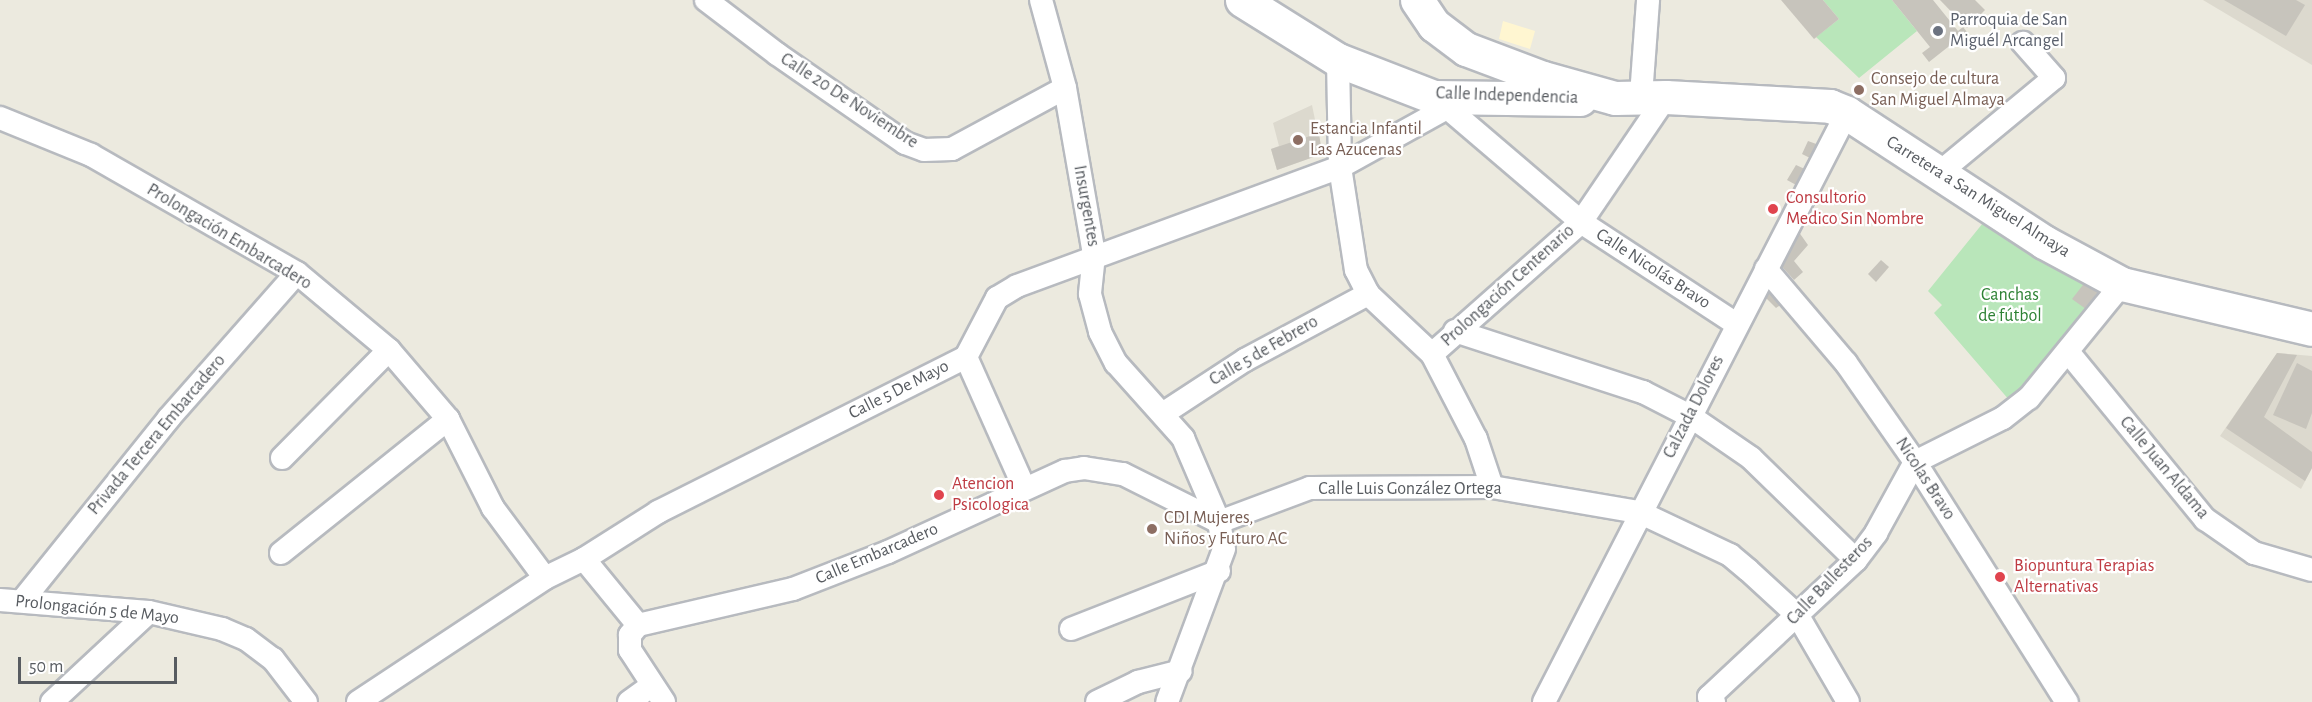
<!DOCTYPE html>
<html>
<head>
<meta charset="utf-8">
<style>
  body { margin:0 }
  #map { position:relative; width:2312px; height:702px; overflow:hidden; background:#eceadf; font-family:"Alegreya Sans",sans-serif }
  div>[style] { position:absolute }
  .commercial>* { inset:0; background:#fff6d1 }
  .education>* { inset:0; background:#dcd9ce }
  .green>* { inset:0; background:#b9e6ba }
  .building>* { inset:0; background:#c7c4bc }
  .roads { filter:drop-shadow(2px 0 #b7babf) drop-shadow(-2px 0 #b7babf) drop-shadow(0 2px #b7babf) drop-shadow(0 -2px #b7babf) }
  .street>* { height:22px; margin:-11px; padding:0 11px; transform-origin:11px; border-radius:11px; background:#fff }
  .secondary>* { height:33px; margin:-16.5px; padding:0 16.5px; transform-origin:16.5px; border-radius:16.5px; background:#fff }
  .dots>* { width:16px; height:16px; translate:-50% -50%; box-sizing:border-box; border:3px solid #fff; border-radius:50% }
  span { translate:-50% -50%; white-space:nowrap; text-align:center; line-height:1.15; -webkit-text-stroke:4.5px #fff; paint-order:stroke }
  .worship-label { font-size:18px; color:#5b616d }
  .left { translate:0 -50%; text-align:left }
  .education-label { font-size:18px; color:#785e54 }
  .street-label { font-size:18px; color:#585c61 }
  .health-label { font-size:18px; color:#be3a42 }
  .park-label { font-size:18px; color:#2e8235 }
  .scale { position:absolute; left:18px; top:657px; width:159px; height:27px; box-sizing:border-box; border:3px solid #585c61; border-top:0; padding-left:8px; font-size:18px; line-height:21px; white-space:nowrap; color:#585c61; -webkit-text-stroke:4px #fff; paint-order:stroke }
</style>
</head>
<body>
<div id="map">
  <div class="commercial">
    <i style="clip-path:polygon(1503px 21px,1535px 31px,1530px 49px,1499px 39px)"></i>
  </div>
  <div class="education">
    <i style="clip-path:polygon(2203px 0,2312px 0,2312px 65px)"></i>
    <i style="clip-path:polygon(1312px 105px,1322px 154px,1277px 170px,1271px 149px,1279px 146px,1273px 123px)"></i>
    <i style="clip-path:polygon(2277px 353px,2312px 356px,2312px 468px,2301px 489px,2220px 436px)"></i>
  </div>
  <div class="green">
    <i style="clip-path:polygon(1823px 0,1892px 0,1917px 31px,1859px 78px,1816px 37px,1839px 19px)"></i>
    <i style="clip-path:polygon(1987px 218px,2086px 281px,2090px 312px,2010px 401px,1934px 313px,1942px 305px,1928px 291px)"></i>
  </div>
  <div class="building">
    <i style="clip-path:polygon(1781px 0,1823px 0,1839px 19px,1814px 39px)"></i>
    <i style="clip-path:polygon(1892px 0,1933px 0,1958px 31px,1963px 27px,1967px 32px,1929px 62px,1922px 53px,1930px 47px)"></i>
    <i style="clip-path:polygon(1940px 0,1975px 0,1985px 10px,1967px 28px)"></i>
    <i style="clip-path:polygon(2224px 0,2296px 0,2305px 5px,2286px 36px)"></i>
    <i style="clip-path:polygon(1319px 133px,1322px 154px,1277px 170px,1271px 149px)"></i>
    <i style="clip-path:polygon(1808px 141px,1819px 145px,1812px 159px,1802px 154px)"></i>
    <i style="clip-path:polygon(1796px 165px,1807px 170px,1798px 186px,1787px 180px)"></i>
    <i style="clip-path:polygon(1796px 228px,1808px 245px,1794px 261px,1803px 272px,1794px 280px,1778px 262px)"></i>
    <i style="clip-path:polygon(1881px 260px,1889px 267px,1876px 282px,1868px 274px)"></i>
    <i style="clip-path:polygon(2086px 281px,2106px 294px,2090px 312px,2072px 299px)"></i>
    <i style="clip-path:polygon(1769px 288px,1783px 303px,1776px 308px,1763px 295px)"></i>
    <i style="clip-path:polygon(2277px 353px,2297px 355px,2264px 417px,2312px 452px,2312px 468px,2305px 481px,2226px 428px)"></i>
    <i style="clip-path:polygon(2297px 363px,2312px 371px,2312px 413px,2306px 429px,2273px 415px)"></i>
  </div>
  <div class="roads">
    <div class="street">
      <i style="left:706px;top:0;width:89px;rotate:37.3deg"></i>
      <i style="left:777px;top:54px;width:156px;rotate:34.8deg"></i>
      <i style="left:905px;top:143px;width:20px;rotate:20deg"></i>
      <i style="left:924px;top:150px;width:28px;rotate:-2deg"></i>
      <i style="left:952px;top:149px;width:128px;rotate:-28.4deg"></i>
      <i style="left:1041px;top:0;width:91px;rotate:74.7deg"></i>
      <i style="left:1065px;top:88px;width:169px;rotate:80.1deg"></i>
      <i style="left:1094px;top:255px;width:39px;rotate:96deg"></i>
      <i style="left:1090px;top:294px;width:39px;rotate:75deg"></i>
      <i style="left:1100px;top:332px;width:35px;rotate:63deg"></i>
      <i style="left:1116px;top:363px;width:101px;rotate:48.2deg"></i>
      <i style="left:1183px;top:438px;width:91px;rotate:66.8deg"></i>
      <i style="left:1219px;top:522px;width:27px;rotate:80deg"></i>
      <i style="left:1224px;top:549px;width:163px;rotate:110.4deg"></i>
      <i style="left:1338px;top:60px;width:107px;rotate:88.9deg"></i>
      <i style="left:1340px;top:167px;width:104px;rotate:81.2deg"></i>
      <i style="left:1356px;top:270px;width:27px;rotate:63deg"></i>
      <i style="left:1368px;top:294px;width:88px;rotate:43.2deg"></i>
      <i style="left:1641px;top:96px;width:96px;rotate:-85.8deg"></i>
      <i style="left:1436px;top:98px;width:191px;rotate:40.5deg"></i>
      <i style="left:1581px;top:222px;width:186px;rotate:33.3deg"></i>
      <i style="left:0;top:118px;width:98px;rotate:22.1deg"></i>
      <i style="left:91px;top:155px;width:237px;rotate:29.8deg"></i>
      <i style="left:297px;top:273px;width:120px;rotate:39.9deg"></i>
      <i style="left:389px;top:350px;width:91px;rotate:49.5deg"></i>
      <i style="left:448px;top:419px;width:100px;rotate:63.2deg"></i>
      <i style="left:493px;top:508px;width:87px;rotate:53.4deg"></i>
      <i style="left:1939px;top:173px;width:149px;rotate:-39.6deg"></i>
      <i style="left:2054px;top:78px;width:47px;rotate:-131.5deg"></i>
      <i style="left:1766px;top:269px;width:123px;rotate:49.6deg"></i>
      <i style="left:1846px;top:363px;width:121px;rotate:55.1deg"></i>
      <i style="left:1915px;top:462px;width:284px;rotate:57.7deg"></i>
      <i style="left:1455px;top:331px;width:198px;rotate:18deg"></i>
      <i style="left:1643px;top:392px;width:53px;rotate:27.1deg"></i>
      <i style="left:1690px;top:416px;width:74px;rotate:34.5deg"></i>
      <i style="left:1751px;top:458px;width:146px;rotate:44.2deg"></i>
      <i style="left:2069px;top:353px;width:215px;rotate:50.7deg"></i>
      <i style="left:2205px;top:519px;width:60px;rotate:34.8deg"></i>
      <i style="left:2254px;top:553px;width:60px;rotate:16.3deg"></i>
      <i style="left:966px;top:357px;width:142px;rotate:66deg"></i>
      <i style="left:1164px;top:413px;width:97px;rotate:-33.2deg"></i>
      <i style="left:1245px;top:360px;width:140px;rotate:-28.2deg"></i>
      <i style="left:282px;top:458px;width:152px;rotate:-45.3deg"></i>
      <i style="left:1492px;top:487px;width:51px;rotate:-108.4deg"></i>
      <i style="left:1476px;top:439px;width:96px;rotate:-117.4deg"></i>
      <i style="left:1432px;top:354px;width:199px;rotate:-41.5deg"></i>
      <i style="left:1581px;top:222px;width:151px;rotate:-55.8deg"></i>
      <i style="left:1219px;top:522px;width:97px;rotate:-20.5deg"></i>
      <i style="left:1310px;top:488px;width:182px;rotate:-0.3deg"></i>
      <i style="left:1492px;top:487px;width:149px;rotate:9.7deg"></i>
      <i style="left:1639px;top:512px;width:101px;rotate:25.3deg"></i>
      <i style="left:1730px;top:555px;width:23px;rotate:40deg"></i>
      <i style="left:1748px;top:570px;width:68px;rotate:42.6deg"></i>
      <i style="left:1798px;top:616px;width:99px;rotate:59.8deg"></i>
      <i style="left:281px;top:553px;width:214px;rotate:-38.7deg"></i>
      <i style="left:584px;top:559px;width:85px;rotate:50.7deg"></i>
      <i style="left:638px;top:625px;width:159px;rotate:-13.1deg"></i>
      <i style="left:793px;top:589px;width:102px;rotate:-21.3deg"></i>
      <i style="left:888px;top:552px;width:195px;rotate:-24.6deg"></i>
      <i style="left:1065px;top:471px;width:19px;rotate:-9deg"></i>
      <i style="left:1084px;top:468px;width:39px;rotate:9deg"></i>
      <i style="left:1123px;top:474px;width:107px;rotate:26.6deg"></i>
      <i style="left:0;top:600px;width:149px;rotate:4.6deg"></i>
      <i style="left:149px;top:612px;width:75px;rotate:13.1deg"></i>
      <i style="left:222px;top:629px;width:26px;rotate:23deg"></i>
      <i style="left:246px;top:639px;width:34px;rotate:37deg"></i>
      <i style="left:273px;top:659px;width:54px;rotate:52.5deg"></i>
      <i style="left:22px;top:601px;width:235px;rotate:-51.2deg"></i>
      <i style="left:169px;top:418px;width:193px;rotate:-48.6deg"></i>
      <i style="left:638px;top:625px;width:13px;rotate:129deg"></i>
      <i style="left:630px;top:635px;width:15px;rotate:90deg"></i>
      <i style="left:630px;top:650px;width:62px;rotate:56.8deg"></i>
      <i style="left:1071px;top:629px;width:159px;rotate:-21.4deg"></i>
      <i style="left:52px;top:702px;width:132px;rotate:-42.9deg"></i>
      <i style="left:358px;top:702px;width:224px;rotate:-33.5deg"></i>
      <i style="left:545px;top:578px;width:43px;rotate:-26deg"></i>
      <i style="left:584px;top:559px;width:88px;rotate:-32.4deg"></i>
      <i style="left:658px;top:512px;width:345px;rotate:-26.7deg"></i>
      <i style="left:966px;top:357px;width:67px;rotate:-62.3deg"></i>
      <i style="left:997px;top:298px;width:23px;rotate:-31deg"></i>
      <i style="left:1017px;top:286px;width:344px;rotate:-20.2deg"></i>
      <i style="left:1340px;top:167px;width:122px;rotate:-28.9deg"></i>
      <i style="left:629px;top:702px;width:27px;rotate:-36deg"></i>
      <i style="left:1097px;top:702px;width:46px;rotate:-26deg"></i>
      <i style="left:1138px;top:682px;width:44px;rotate:-14.3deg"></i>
      <i style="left:1544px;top:702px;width:662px;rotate:-62.78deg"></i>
      <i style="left:1714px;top:702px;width:7px;rotate:-135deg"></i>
      <i style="left:1709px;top:697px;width:201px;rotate:-43deg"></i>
      <i style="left:1856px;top:560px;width:34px;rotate:-53deg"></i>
      <i style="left:1876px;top:533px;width:81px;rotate:-61.2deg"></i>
      <i style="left:1915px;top:462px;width:98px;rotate:-26.6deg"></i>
      <i style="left:2003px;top:418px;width:33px;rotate:-38deg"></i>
      <i style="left:2029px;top:398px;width:147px;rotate:-50.8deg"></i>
    </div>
    <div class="secondary">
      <i style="left:1242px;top:0;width:113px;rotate:32deg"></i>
      <i style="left:1338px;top:60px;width:103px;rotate:21.1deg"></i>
      <i style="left:1434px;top:97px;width:146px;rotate:0.8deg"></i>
      <i style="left:1417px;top:0;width:30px;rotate:56deg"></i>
      <i style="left:1434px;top:25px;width:40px;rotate:37deg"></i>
      <i style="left:1466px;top:49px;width:82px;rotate:20.6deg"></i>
      <i style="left:1543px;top:78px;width:75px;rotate:15.5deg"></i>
      <i style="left:1615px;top:98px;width:51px;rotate:-1.1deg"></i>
      <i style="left:1666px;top:97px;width:164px;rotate:3.1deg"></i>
      <i style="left:1830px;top:106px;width:18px;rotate:22deg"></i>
      <i style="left:1847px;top:113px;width:235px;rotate:33.2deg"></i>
      <i style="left:2044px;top:242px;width:89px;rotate:28.3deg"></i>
      <i style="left:2122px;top:284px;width:195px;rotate:13.3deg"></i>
    </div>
  </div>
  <div class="dots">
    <i style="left:1938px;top:31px;background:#6b7280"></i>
    <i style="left:1859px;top:90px;background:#8d6e63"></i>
    <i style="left:1298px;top:140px;background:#8d6e63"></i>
    <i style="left:1773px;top:209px;background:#e0444e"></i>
    <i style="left:939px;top:495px;background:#e0444e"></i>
    <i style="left:1152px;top:529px;background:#8d6e63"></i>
    <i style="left:2000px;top:577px;background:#e0444e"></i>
  </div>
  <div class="worship-label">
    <span class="left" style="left:1950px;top:31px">Parroquia de San<br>Miguél Arcangel</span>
  </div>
  <div class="education-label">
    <span class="left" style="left:1871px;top:90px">Consejo de cultura<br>San Miguel Almaya</span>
    <span class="left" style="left:1310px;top:140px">Estancia Infantil<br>Las Azucenas</span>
    <span class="left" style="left:1164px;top:529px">CDI Mujeres,<br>Niños y Futuro AC</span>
  </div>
  <div class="street-label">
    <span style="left:1507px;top:96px;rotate:2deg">Calle Independencia</span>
    <span style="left:849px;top:101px;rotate:33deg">Calle 20 De Noviembre</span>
    <span style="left:1978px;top:197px;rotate:32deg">Carretera a San Miguel Almaya</span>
    <span style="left:1086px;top:206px;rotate:80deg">Insurgentes</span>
    <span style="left:229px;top:237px;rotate:31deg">Prolongación Embarcadero</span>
    <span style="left:1653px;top:269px;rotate:33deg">Calle Nicolás Bravo</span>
    <span style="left:1508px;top:286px;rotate:-42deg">Prolongación Centenario</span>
    <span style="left:1264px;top:351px;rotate:-30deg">Calle 5 de Febrero</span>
    <span style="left:899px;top:390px;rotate:-27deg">Calle 5 De Mayo</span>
    <span style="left:1694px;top:407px;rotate:-63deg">Calzada Dolores</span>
    <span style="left:157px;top:435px;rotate:-50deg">Privada Tercera Embarcadero</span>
    <span style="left:2164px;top:468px;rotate:50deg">Calle Juan Aldama</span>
    <span style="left:1925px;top:479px;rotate:57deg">Nicolas Bravo</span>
    <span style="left:1410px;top:489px">Calle Luis González Ortega</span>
    <span style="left:877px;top:554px;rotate:-23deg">Calle Embarcadero</span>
    <span style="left:1830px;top:581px;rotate:-46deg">Calle Ballesteros</span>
    <span style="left:97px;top:610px;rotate:6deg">Prolongación 5 de Mayo</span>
  </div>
  <div class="health-label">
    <span class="left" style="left:1786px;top:209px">Consultorio<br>Medico Sin Nombre</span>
    <span class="left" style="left:952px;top:495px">Atencion<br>Psicologica</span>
    <span class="left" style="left:2014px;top:577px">Biopuntura Terapias<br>Alternativas</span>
  </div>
  <div class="park-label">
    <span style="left:2010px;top:306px">Canchas<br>de fútbol</span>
  </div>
  <div class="scale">50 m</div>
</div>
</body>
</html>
